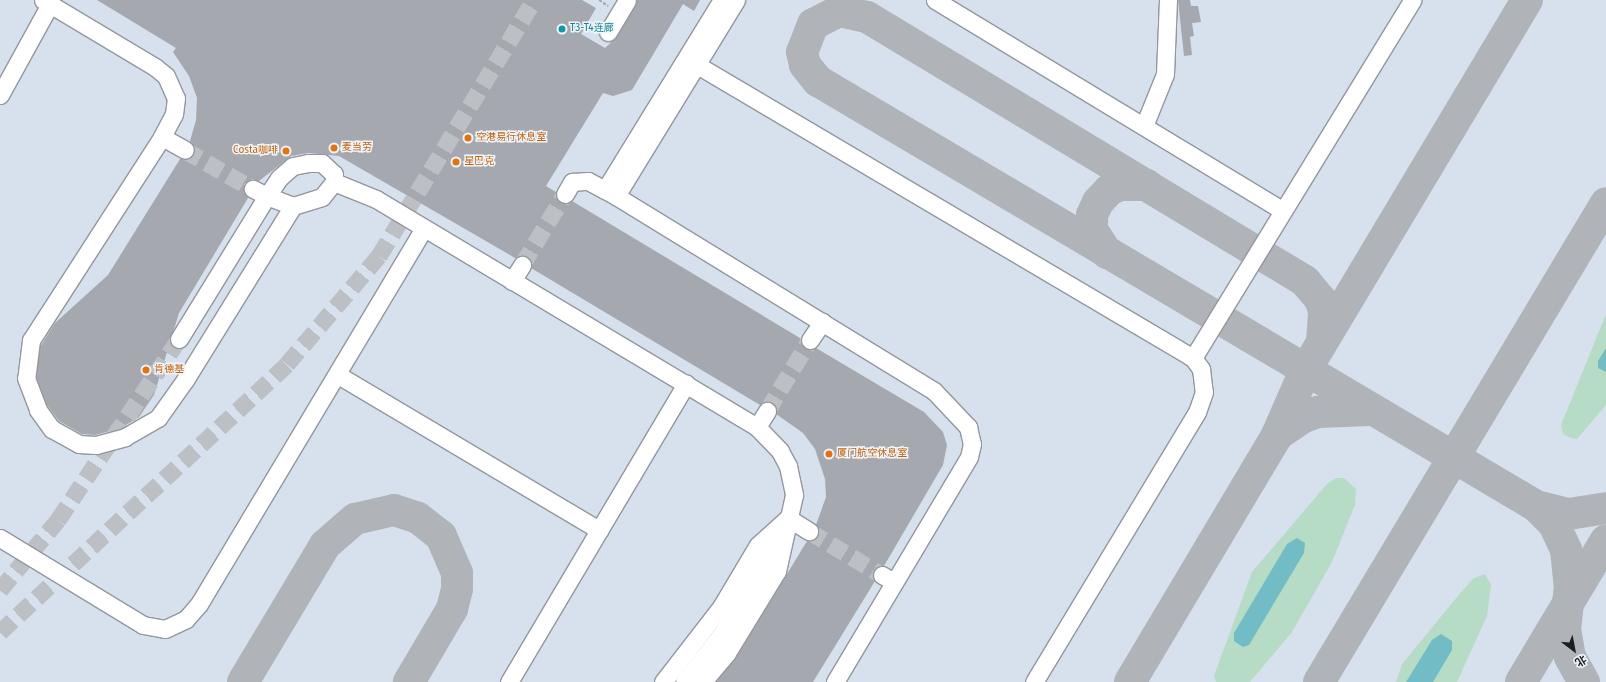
<!DOCTYPE html>
<html>
<head>
<meta charset="utf-8">
<style>
  body { margin:0 }
  #map { position:relative; width:1606px; height:682px; overflow:hidden; background:#e4e8ee; font-family:"Fira Sans","Noto Sans SC",sans-serif }
  div>[style] { position:absolute }
  .built>* { inset:0; background:#d7e0ed }
  .green>* { inset:0; background:#b6dcc5 }
  .water>* { inset:0; background:#72bdc5 }
  .taxiway>* { height:32px; margin:-16px; padding:0 16px; transform-origin:16px; border-radius:16px; background:#b0b4b8 }
  .building>* { inset:0; background:#a5a9af }
  .minor-tunnel>* { height:17px; margin-top:-8.5px; transform-origin:0; background:repeating-linear-gradient(90deg,#bcc0c5 0 17px,transparent 0 25px) }
  .path>* { height:2px; margin-top:-1px; transform-origin:0; background:repeating-linear-gradient(90deg,#a1a4a9 0 3px,transparent 0 5px) }
  .roads { filter:drop-shadow(1px 0 #93979d) drop-shadow(-1px 0 #93979d) drop-shadow(0 1px #93979d) drop-shadow(0 -1px #93979d) }
  .minor>* { height:17px; margin:-8.5px; padding:0 8.5px; transform-origin:8.5px; border-radius:8.5px; background:#fff }
  .dots>* { width:11px; height:11px; translate:-50% -50%; box-sizing:border-box; border:2px solid #f1f5fc; border-radius:50% }
  span { translate:-50% -50%; white-space:nowrap; text-align:center; line-height:1.15; -webkit-text-stroke:3px #f1f5fc; paint-order:stroke }
  .culture-label { font-size:10px; color:#0d838f }
  .left { translate:0 -50%; text-align:left }
  .food-label { font-size:10px; color:#c56008 }
  .right { translate:-100% -50%; text-align:right }
  .north { position:absolute; left:1554px; top:630px; width:40px; height:40px; -webkit-text-stroke:3px #f1f5fc; paint-order:stroke; rotate:148deg; font-size:11px; font-weight:700; line-height:16px; text-align:center; color:#1d1e21 }
  .north::after { content:''; display:block; margin:auto; width:14px; height:18px; background:#1d1e21; clip-path:polygon(50% 0,100% 100%,50% 72%,0 100%) }
</style>
</head>
<body>
<div id="map">
  <div class="built">
    <i style="clip-path:polygon(0 0,1606px 0,1606px 682px,0 682px)"></i>
  </div>
  <div class="green">
    <i style="clip-path:polygon(1606px 314px,1606px 405px,1577px 439px,1571px 438px,1563px 434px,1561px 425px)"></i>
    <i style="clip-path:polygon(1336px 478px,1344px 478px,1356px 489px,1355px 505px,1332px 562px,1292px 632px,1250px 682px,1216px 682px,1214px 676px,1252px 572px,1327px 484px)"></i>
    <i style="clip-path:polygon(1485px 574px,1491px 585px,1487px 616px,1457px 682px,1396px 682px,1402px 664px,1462px 591px,1474px 578px)"></i>
  </div>
  <div class="water">
    <i style="clip-path:polygon(1606px 348px,1606px 372px,1598px 368px,1598px 361px)"></i>
    <i style="clip-path:polygon(1297px 538px,1305px 543px,1304px 553px,1249px 645px,1243px 647px,1234px 641px,1234px 633px,1287px 544px)"></i>
    <i style="clip-path:polygon(1441px 634px,1452px 641px,1452px 650px,1433px 682px,1406px 682px,1432px 640px)"></i>
  </div>
  <div class="taxiway">
    <i style="left:1107px;top:253px;width:27px;rotate:-123deg"></i>
    <i style="left:1092px;top:230px;width:15px;rotate:-90deg"></i>
    <i style="left:1092px;top:215px;width:14px;rotate:-65deg"></i>
    <i style="left:1098px;top:202px;width:16px;rotate:-47deg"></i>
    <i style="left:1109px;top:190px;width:12px;rotate:-24deg"></i>
    <i style="left:1120px;top:185px;width:27px"></i>
    <i style="left:1322px;top:342px;width:31px;rotate:-86deg"></i>
    <i style="left:1324px;top:311px;width:13px;rotate:-108deg"></i>
    <i style="left:1320px;top:299px;width:23px;rotate:-130deg"></i>
    <i style="left:1305px;top:281px;width:511px;rotate:-148.92deg"></i>
    <i style="left:867px;top:17px;width:29px;rotate:-168deg"></i>
    <i style="left:839px;top:11px;width:29px;rotate:153deg"></i>
    <i style="left:813px;top:24px;width:30px;rotate:111deg"></i>
    <i style="left:802px;top:52px;width:13px;rotate:77deg"></i>
    <i style="left:805px;top:65px;width:21px;rotate:51deg"></i>
    <i style="left:818px;top:81px;width:834px;rotate:30.62deg"></i>
    <i style="left:1536px;top:506px;width:25px;rotate:45deg"></i>
    <i style="left:1554px;top:524px;width:29px;rotate:65deg"></i>
    <i style="left:1566px;top:550px;width:36px;rotate:84deg"></i>
    <i style="left:1570px;top:586px;width:43px;rotate:96.6deg"></i>
    <i style="left:1565px;top:629px;width:28px;rotate:80deg"></i>
    <i style="left:1570px;top:657px;width:29px;rotate:61deg"></i>
    <i style="left:1277px;top:435px;width:32px;rotate:-34deg"></i>
    <i style="left:1304px;top:417px;width:15px;rotate:-20deg"></i>
    <i style="left:1318px;top:412px;width:52px;rotate:-2.2deg"></i>
    <i style="left:1536px;top:506px;width:34px;rotate:14deg"></i>
    <i style="left:1569px;top:514px;width:37px;rotate:-9deg"></i>
    <i style="left:243px;top:682px;width:160px;rotate:-59.1deg"></i>
    <i style="left:325px;top:545px;width:40px;rotate:-41deg"></i>
    <i style="left:355px;top:519px;width:40px;rotate:-13deg"></i>
    <i style="left:394px;top:510px;width:25px;rotate:18deg"></i>
    <i style="left:418px;top:518px;width:29px;rotate:38deg"></i>
    <i style="left:441px;top:536px;width:40px;rotate:66.6deg"></i>
    <i style="left:457px;top:573px;width:16px;rotate:90deg"></i>
    <i style="left:457px;top:589px;width:21px;rotate:104deg"></i>
    <i style="left:452px;top:609px;width:85px;rotate:120.5deg"></i>
    <i style="left:1130px;top:682px;width:287px;rotate:-59.2deg"></i>
    <i style="left:1277px;top:435px;width:70px;rotate:-66.4deg"></i>
    <i style="left:1305px;top:371px;width:432px;rotate:-59.1deg"></i>
    <i style="left:1319px;top:682px;width:558px;rotate:-59.07deg"></i>
    <i style="left:1521px;top:682px;width:165px;rotate:-59.1deg"></i>
  </div>
  <div class="building">
    <i style="clip-path:polygon(97px 0,582px 0,596px 8px,581px 34px,605px 48px,617px 37px,637px 0,700px 0,694px 11px,683px 4px,632px 90px,613px 96px,603px 93px,546px 186px,556px 192px,560px 202px,572px 201px,800px 338px,805px 348px,816px 348px,924px 412px,943px 432px,947px 445px,943px 465px,884px 566px,874px 570px,875px 581px,813px 682px,716px 682px,736px 658px,807px 541px,818px 536px,816px 525px,826px 497px,825px 479px,815px 449px,803px 433px,776px 414px,772px 402px,760px 405px,531px 268px,527px 256px,515px 258px,339px 156px,308px 153px,291px 156px,259px 181px,252px 179px,244px 184px,248px 198px,179px 313px,154px 395px,139px 417px,121px 428px,95px 435px,82px 434px,59px 421px,47px 405px,36px 377px,40px 347px,55px 323px,108px 275px,180px 159px,190px 159px,195px 150px,190px 141px,196px 120px,197px 98px,189px 76px,173px 52px,176px 48px)"></i>
    <i style="clip-path:polygon(1178px 0,1190px 0,1191px 6px,1198px 6px,1201px 22px,1192px 23px,1194px 36px,1190px 37px,1192px 55px,1184px 56px)"></i>
  </div>
  <div class="minor-tunnel">
    <i style="left:185px;top:150px;width:78px;rotate:29.8deg"></i>
    <i style="left:522px;top:265px;width:83px;rotate:-58.8deg"></i>
    <i style="left:767px;top:411px;width:83px;rotate:-58.8deg"></i>
    <i style="left:809px;top:531px;width:85px;rotate:31.1deg"></i>
    <i style="left:0;top:590px;width:91px;rotate:-50.4deg"></i>
    <i style="left:58px;top:520px;width:218px;rotate:-56.2deg"></i>
    <i style="left:0;top:632px;width:393px;rotate:-43deg"></i>
    <i style="left:287px;top:364px;width:142px;rotate:-49.6deg"></i>
    <i style="left:379px;top:256px;width:299px;rotate:-58.8deg"></i>
  </div>
  <div class="path">
    <i style="left:599px;top:0;width:11px;rotate:34deg"></i>
  </div>
  <div class="roads">
    <div class="minor">
      <i style="left:43px;top:0;width:131px;rotate:30.9deg"></i>
      <i style="left:155px;top:67px;width:14px;rotate:39deg"></i>
      <i style="left:166px;top:76px;width:24px;rotate:66deg"></i>
      <i style="left:176px;top:98px;width:16px;rotate:97deg"></i>
      <i style="left:174px;top:114px;width:26px;rotate:118deg"></i>
      <i style="left:162px;top:137px;width:242px;rotate:122.8deg"></i>
      <i style="left:31px;top:340px;width:38px;rotate:97deg"></i>
      <i style="left:26px;top:378px;width:34px;rotate:69deg"></i>
      <i style="left:38px;top:410px;width:24px;rotate:54deg"></i>
      <i style="left:52px;top:429px;width:31px;rotate:29deg"></i>
      <i style="left:79px;top:444px;width:17px;rotate:3deg"></i>
      <i style="left:96px;top:445px;width:30px;rotate:-15deg"></i>
      <i style="left:125px;top:437px;width:38px;rotate:-30deg"></i>
      <i style="left:158px;top:418px;width:47px;rotate:-54.6deg"></i>
      <i style="left:185px;top:380px;width:205px;rotate:-58.2deg"></i>
      <i style="left:935px;top:0;width:406px;rotate:31.2deg"></i>
      <i style="left:608px;top:32px;width:37px;rotate:-59deg"></i>
      <i style="left:687px;top:59px;width:588px;rotate:30.58deg"></i>
      <i style="left:1193px;top:358px;width:14px;rotate:54deg"></i>
      <i style="left:1201px;top:369px;width:23px;rotate:83deg"></i>
      <i style="left:1204px;top:392px;width:21px;rotate:109deg"></i>
      <i style="left:1197px;top:412px;width:315px;rotate:121.1deg"></i>
      <i style="left:0;top:95px;width:104px;rotate:-61.2deg"></i>
      <i style="left:1144px;top:126px;width:56px;rotate:-68deg"></i>
      <i style="left:1165px;top:74px;width:74px;rotate:-87.7deg"></i>
      <i style="left:162px;top:137px;width:26px;rotate:29deg"></i>
      <i style="left:308px;top:163px;width:14px"></i>
      <i style="left:322px;top:163px;width:16px;rotate:43deg"></i>
      <i style="left:334px;top:174px;width:8px;rotate:90deg"></i>
      <i style="left:334px;top:182px;width:19px;rotate:129deg"></i>
      <i style="left:322px;top:197px;width:30px;rotate:163deg"></i>
      <i style="left:293px;top:206px;width:28px;rotate:-159deg"></i>
      <i style="left:267px;top:196px;width:22px;rotate:-56deg"></i>
      <i style="left:279px;top:178px;width:18px;rotate:-41deg"></i>
      <i style="left:293px;top:166px;width:15px;rotate:-11deg"></i>
      <i style="left:334px;top:182px;width:45px;rotate:22deg"></i>
      <i style="left:376px;top:199px;width:444px;rotate:30.9deg"></i>
      <i style="left:757px;top:427px;width:33px;rotate:46deg"></i>
      <i style="left:780px;top:451px;width:17px;rotate:62deg"></i>
      <i style="left:788px;top:466px;width:30px;rotate:78deg"></i>
      <i style="left:794px;top:495px;width:78px;rotate:102.6deg"></i>
      <i style="left:777px;top:571px;width:96px;rotate:121.4deg"></i>
      <i style="left:727px;top:653px;width:38px;rotate:130deg"></i>
      <i style="left:605px;top:190px;width:223px;rotate:-58.4deg"></i>
      <i style="left:565px;top:194px;width:14px;rotate:-60deg"></i>
      <i style="left:572px;top:182px;width:16px;rotate:-4deg"></i>
      <i style="left:588px;top:181px;width:32px;rotate:28deg"></i>
      <i style="left:616px;top:196px;width:373px;rotate:31.5deg"></i>
      <i style="left:934px;top:391px;width:50px;rotate:46.6deg"></i>
      <i style="left:968px;top:427px;width:17px;rotate:77deg"></i>
      <i style="left:972px;top:444px;width:13px;rotate:103deg"></i>
      <i style="left:969px;top:457px;width:262px;rotate:120.8deg"></i>
      <i style="left:616px;top:196px;width:230px;rotate:-58.5deg"></i>
      <i style="left:512px;top:281px;width:19px;rotate:-58deg"></i>
      <i style="left:179px;top:339px;width:168px;rotate:-58.4deg"></i>
      <i style="left:267px;top:196px;width:16px;rotate:-153deg"></i>
      <i style="left:810px;top:340px;width:22px;rotate:-56deg"></i>
      <i style="left:1193px;top:358px;width:420px;rotate:-58.5deg"></i>
      <i style="left:338px;top:375px;width:304px;rotate:30.7deg"></i>
      <i style="left:757px;top:427px;width:19px;rotate:-58deg"></i>
      <i style="left:788px;top:518px;width:25px;rotate:32deg"></i>
      <i style="left:0;top:538px;width:167px;rotate:31.3deg"></i>
      <i style="left:143px;top:625px;width:22px;rotate:10deg"></i>
      <i style="left:165px;top:629px;width:23px;rotate:-25deg"></i>
      <i style="left:186px;top:619px;width:20px;rotate:-49deg"></i>
      <i style="left:199px;top:604px;width:438px;rotate:-59.1deg"></i>
      <i style="left:882px;top:575px;width:14px;rotate:30deg"></i>
      <i style="left:509px;top:682px;width:347px;rotate:-59.3deg"></i>
      <i style="left:663px;top:682px;width:95px;rotate:-52.3deg"></i>
      <i style="left:721px;top:607px;width:72px;rotate:-59.2deg"></i>
      <i style="left:758px;top:545px;width:40px;rotate:-42deg"></i>
      <i style="left:684px;top:682px;width:65px;rotate:-51.9deg"></i>
      <i style="left:724px;top:631px;width:115px;rotate:-60.3deg"></i>
    </div>
  </div>
  <div class="dots">
    <i style="left:562px;top:29px;background:#0f9aa8"></i>
    <i style="left:468px;top:138px;background:#e8710a"></i>
    <i style="left:334px;top:148px;background:#e8710a"></i>
    <i style="left:286px;top:151px;background:#e8710a"></i>
    <i style="left:456px;top:162px;background:#e8710a"></i>
    <i style="left:146px;top:370px;background:#e8710a"></i>
    <i style="left:829px;top:454px;background:#e8710a"></i>
  </div>
  <div class="culture-label">
    <span class="left" style="left:570px;top:29px">T3-T4连廊</span>
  </div>
  <div class="food-label">
    <span class="left" style="left:476px;top:138px">空港易行休息室</span>
    <span class="left" style="left:342px;top:148px">麦当劳</span>
    <span class="right" style="left:278px;top:151px">Costa咖啡</span>
    <span class="left" style="left:464px;top:162px">星巴克</span>
    <span class="left" style="left:154px;top:370px">肯德基</span>
    <span class="left" style="left:837px;top:454px">厦门航空休息室</span>
  </div>
  <div class="north">北</div>
</div>
</body>
</html>
